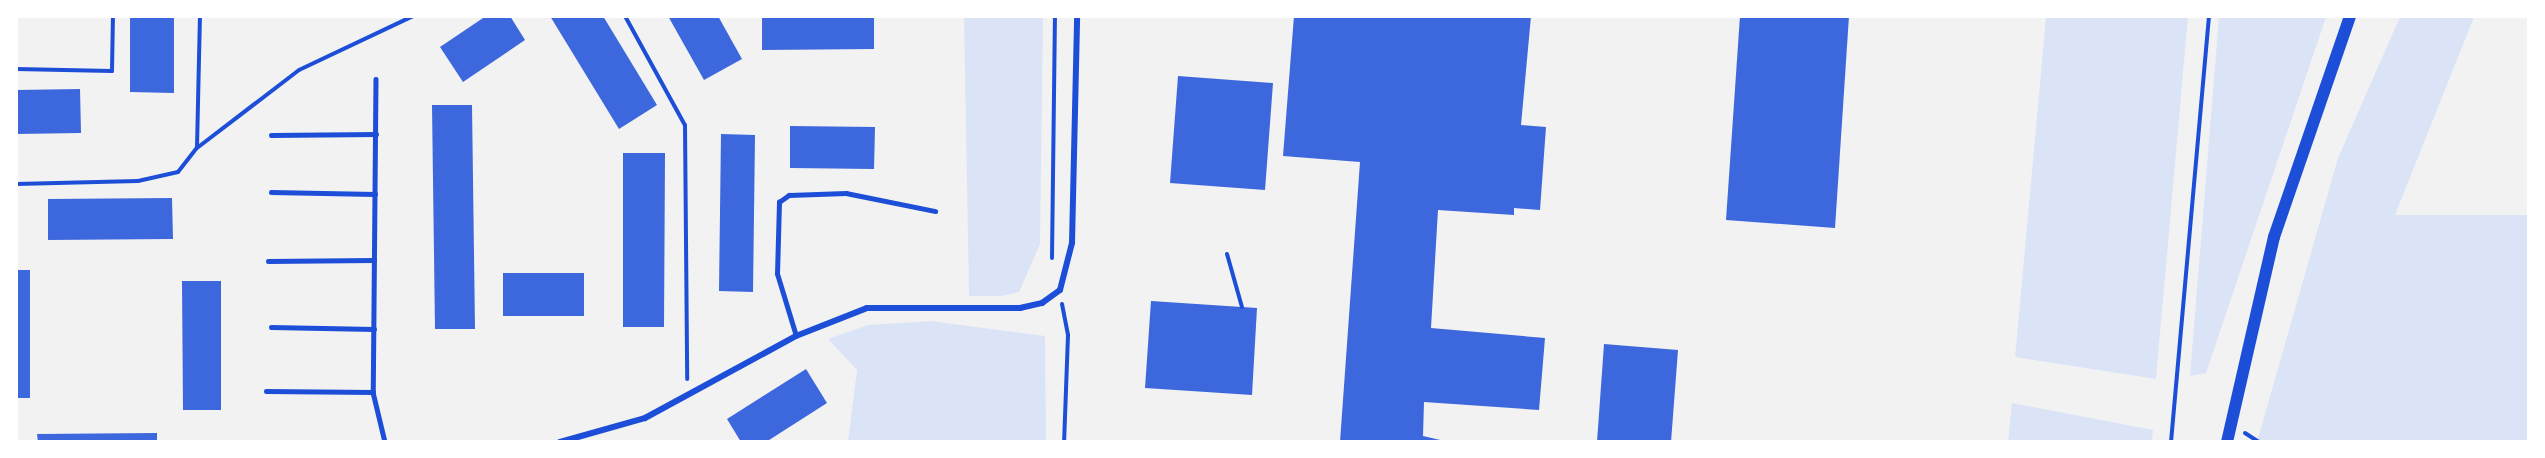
<!DOCTYPE html>
<html>
<head>
<meta charset="utf-8">
<style>
  body { margin:0 }
  #map { position:relative; width:2545px; height:458px; overflow:hidden; background:#f2f2f2; font-family:Poppins,sans-serif }
  div>[style] { position:absolute }
  .green>* { inset:0; background:#dbe4f7 }
  .building>* { inset:0; background:#3d67dc }
  .path>* { height:4px; margin:-2px; padding:0 2px; transform-origin:2px; border-radius:2px; background:#1d4ed8 }
  .service>* { height:4.5px; margin:-2.25px; padding:0 2.25px; transform-origin:2.25px; border-radius:2.25px; background:#1d4ed8 }
  .minor>* { height:6px; margin:-3px; padding:0 3px; transform-origin:3px; border-radius:3px; background:#1d4ed8 }
  .secondary>* { height:12px; margin:-6px; padding:0 6px; transform-origin:6px; border-radius:6px; background:#1d4ed8 }
  span { translate:-50% -50%; white-space:nowrap; text-align:center; line-height:1.15; -webkit-text-stroke:6px #fff; paint-order:stroke }
  .frame { position:absolute; inset:0; border:18px solid #fff; pointer-events:none }
</style>
</head>
<body>
<div id="map">
  <div class="green">
    <i style="clip-path:polygon(964px 17px,1043px 17px,1040px 244px,1019px 292px,1001px 296px,969px 296px)"></i>
    <i style="clip-path:polygon(2046px 17px,2188px 17px,2156px 379px,2015px 357px)"></i>
    <i style="clip-path:polygon(2219px 17px,2326px 17px,2206px 373px,2190px 376px)"></i>
    <i style="clip-path:polygon(2400px 17px,2474px 17px,2395px 215px,2528px 215px,2528px 441px,2257px 442px,2338px 158px)"></i>
    <i style="clip-path:polygon(930px 321px,1045px 336px,1046px 441px,848px 441px,857px 370px,828px 339px,868px 325px)"></i>
    <i style="clip-path:polygon(2012px 403px,2153px 430px,2152px 441px,2008px 441px)"></i>
  </div>
  <div class="building">
    <i style="clip-path:polygon(130px 16px,174px 16px,174px 93px,130px 92px)"></i>
    <i style="clip-path:polygon(486px 16px,510px 16px,525px 40px,463px 82px,440px 47px)"></i>
    <i style="clip-path:polygon(550px 16px,603px 16px,657px 105px,619px 129px)"></i>
    <i style="clip-path:polygon(668px 16px,718px 16px,742px 59px,704px 80px)"></i>
    <i style="clip-path:polygon(762px 16px,874px 16px,874px 49px,762px 50px)"></i>
    <i style="clip-path:polygon(1294px 16px,1531px 16px,1521px 125px,1546px 127px,1540px 210px,1514px 208px,1514px 215px,1438px 210px,1431px 328px,1545px 338px,1539px 410px,1424px 402px,1423px 436px,1449px 442px,1340px 442px,1360px 162px,1283px 156px)"></i>
    <i style="clip-path:polygon(1740px 16px,1849px 16px,1835px 228px,1726px 220px)"></i>
    <i style="clip-path:polygon(1178px 76px,1273px 83px,1265px 190px,1170px 183px)"></i>
    <i style="clip-path:polygon(80px 89px,81px 133px,16px 134px,16px 90px)"></i>
    <i style="clip-path:polygon(432px 105px,472px 105px,475px 329px,435px 329px)"></i>
    <i style="clip-path:polygon(790px 126px,875px 127px,874px 169px,790px 168px)"></i>
    <i style="clip-path:polygon(721px 134px,755px 135px,753px 292px,719px 291px)"></i>
    <i style="clip-path:polygon(623px 153px,665px 153px,664px 327px,623px 327px)"></i>
    <i style="clip-path:polygon(172px 198px,173px 239px,48px 240px,48px 199px)"></i>
    <i style="clip-path:polygon(16px 270px,30px 270px,30px 398px,16px 398px)"></i>
    <i style="clip-path:polygon(503px 273px,584px 273px,584px 316px,503px 316px)"></i>
    <i style="clip-path:polygon(182px 281px,221px 281px,221px 410px,183px 410px)"></i>
    <i style="clip-path:polygon(1151px 301px,1257px 308px,1252px 395px,1145px 388px)"></i>
    <i style="clip-path:polygon(1604px 344px,1678px 350px,1671px 442px,1597px 442px)"></i>
    <i style="clip-path:polygon(806px 369px,827px 403px,766px 442px,741px 442px,727px 419px)"></i>
    <i style="clip-path:polygon(157px 433px,157px 442px,38px 442px,37px 434px)"></i>
  </div>
  <div class="path">
    <i style="left:625px;top:16px;width:124px;rotate:61.2deg"></i>
    <i style="left:685px;top:125px;width:254px;rotate:89.5deg"></i>
    <i style="left:16px;top:69px;width:96px;rotate:1.2deg"></i>
    <i style="left:112px;top:71px;width:55px;rotate:-89deg"></i>
    <i style="left:197px;top:147px;width:131px;rotate:-88.7deg"></i>
    <i style="left:16px;top:184px;width:122px;rotate:-1.4deg"></i>
    <i style="left:138px;top:181px;width:41px;rotate:-12.7deg"></i>
    <i style="left:178px;top:172px;width:31px;rotate:-52deg"></i>
    <i style="left:197px;top:148px;width:128px;rotate:-37.4deg"></i>
    <i style="left:299px;top:70px;width:126px;rotate:-25.3deg"></i>
    <i style="left:1227px;top:254px;width:55px;rotate:74.2deg"></i>
    <i style="left:1052px;top:258px;width:242px;rotate:-89.3deg"></i>
    <i style="left:1062px;top:304px;width:32px;rotate:79deg"></i>
    <i style="left:1068px;top:335px;width:107px;rotate:92.1deg"></i>
    <i style="left:2245px;top:433px;width:17px;rotate:33deg"></i>
    <i style="left:2171px;top:442px;width:428px;rotate:-84.9deg"></i>
  </div>
  <div class="service">
    <i style="left:376px;top:79px;width:313px;rotate:90.5deg"></i>
    <i style="left:373px;top:392px;width:51px;rotate:76.5deg"></i>
    <i style="left:271px;top:135px;width:105px;rotate:-0.5deg"></i>
    <i style="left:271px;top:192px;width:104px;rotate:1.1deg"></i>
    <i style="left:268px;top:261px;width:106px;rotate:-0.5deg"></i>
    <i style="left:271px;top:327px;width:103px;rotate:1.1deg"></i>
    <i style="left:796px;top:336px;width:65px;rotate:-107deg"></i>
    <i style="left:777px;top:274px;width:72px;rotate:-88.4deg"></i>
    <i style="left:779px;top:202px;width:12px;rotate:-35deg"></i>
    <i style="left:789px;top:195px;width:57px;rotate:-2deg"></i>
    <i style="left:846px;top:193px;width:91px;rotate:11.4deg"></i>
    <i style="left:266px;top:391px;width:107px;rotate:0.5deg"></i>
  </div>
  <div class="minor">
    <i style="left:560px;top:442px;width:88px;rotate:-15.8deg"></i>
    <i style="left:645px;top:418px;width:172px;rotate:-28.5deg"></i>
    <i style="left:796px;top:336px;width:76px;rotate:-21.5deg"></i>
    <i style="left:867px;top:308px;width:153px"></i>
    <i style="left:1020px;top:308px;width:23px;rotate:-13deg"></i>
    <i style="left:1042px;top:303px;width:22px;rotate:-36deg"></i>
    <i style="left:1060px;top:290px;width:49px;rotate:-75.7deg"></i>
    <i style="left:1072px;top:243px;width:227px;rotate:-88.7deg"></i>
  </div>
  <div class="secondary">
    <i style="left:2227px;top:442px;width:210px;rotate:-77.1deg"></i>
    <i style="left:2274px;top:237px;width:234px;rotate:-71deg"></i>
  </div>
  <div class="frame"></div>
</div>
</body>
</html>
